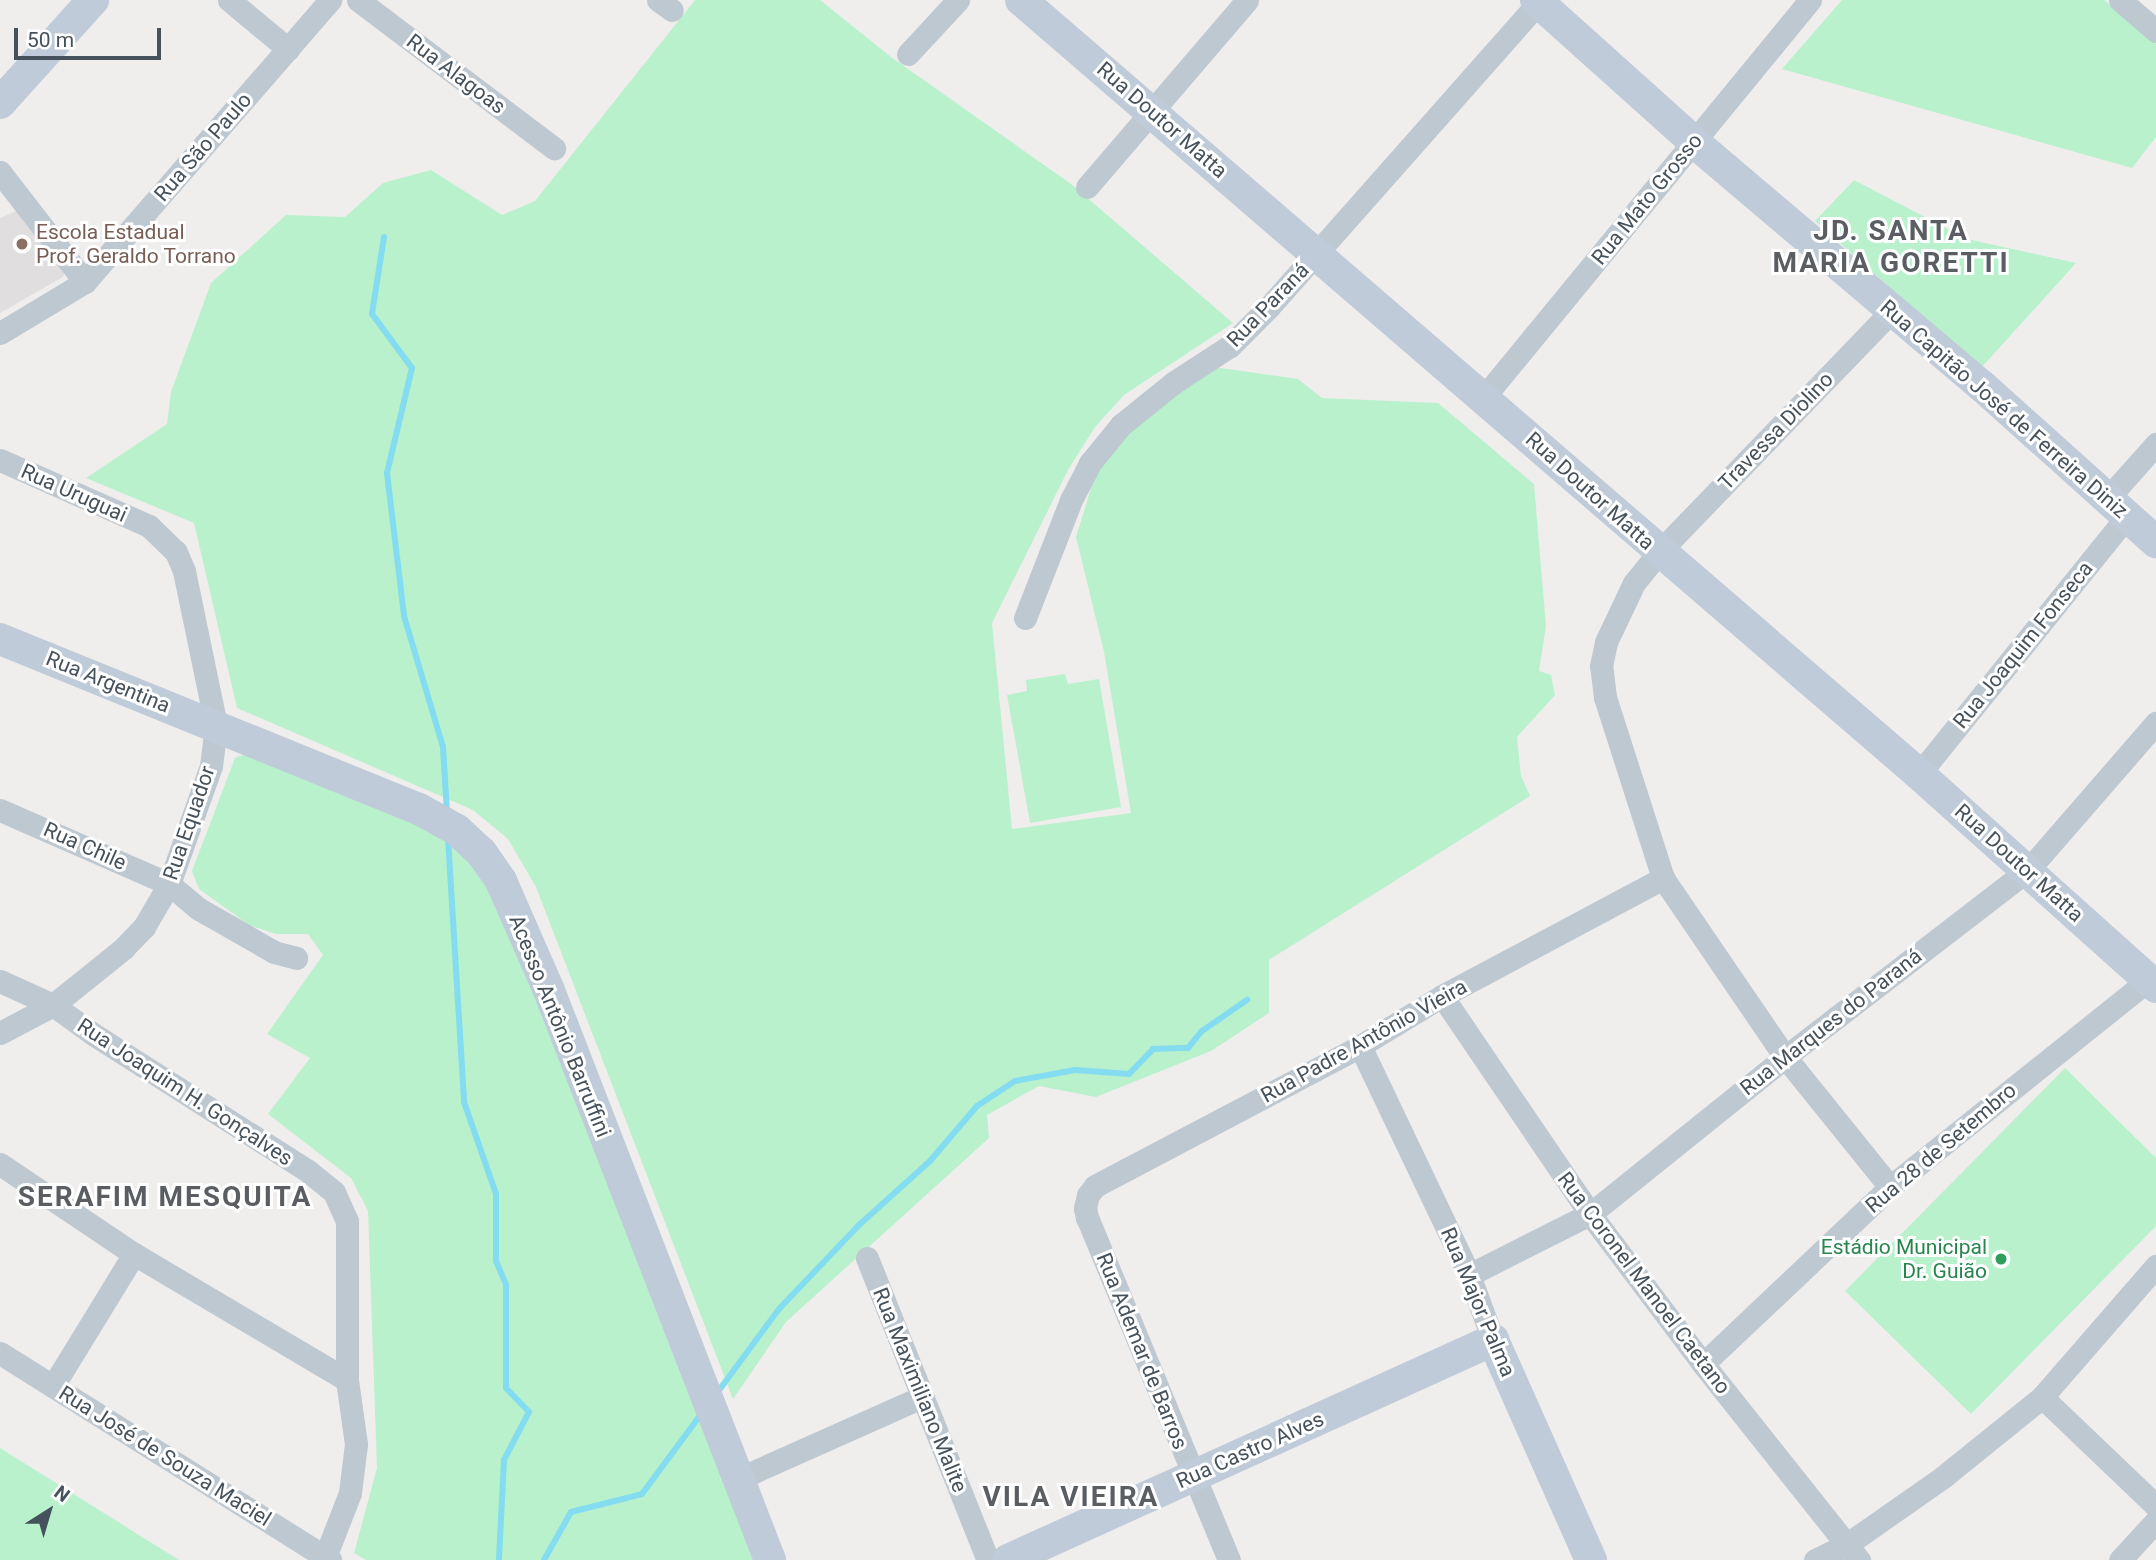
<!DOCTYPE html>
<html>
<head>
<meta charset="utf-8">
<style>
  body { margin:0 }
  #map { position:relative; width:2156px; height:1560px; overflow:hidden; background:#f0eded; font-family:Roboto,sans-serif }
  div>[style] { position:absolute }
  .education>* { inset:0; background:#e1dedf }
  .green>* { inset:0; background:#b9f1cd }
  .stream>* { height:6px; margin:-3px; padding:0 3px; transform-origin:3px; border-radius:3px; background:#84dcf0 }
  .street>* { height:23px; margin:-11.5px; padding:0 11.5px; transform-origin:11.5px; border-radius:11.5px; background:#bdc8d1 }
  .secondary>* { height:32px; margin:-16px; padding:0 16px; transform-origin:16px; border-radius:16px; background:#bfcbd8 }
  .dots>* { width:19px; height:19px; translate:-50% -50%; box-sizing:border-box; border:4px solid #fff; border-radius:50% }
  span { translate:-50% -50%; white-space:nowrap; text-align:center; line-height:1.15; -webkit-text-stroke:6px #fff; paint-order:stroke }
  .street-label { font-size:21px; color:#45525c }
  .education-label { font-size:21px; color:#785e54 }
  .left { translate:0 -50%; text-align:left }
  .leisure-label { font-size:21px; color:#27864d }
  .right { translate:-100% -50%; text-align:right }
  .district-label { font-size:28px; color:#5a5e63; font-weight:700; letter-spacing:2px }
  .north { position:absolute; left:14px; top:1476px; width:70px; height:70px; -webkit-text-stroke:5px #fff; paint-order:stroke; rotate:37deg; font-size:19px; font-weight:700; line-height:28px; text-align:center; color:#45525c }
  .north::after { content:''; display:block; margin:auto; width:24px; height:32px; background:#45525c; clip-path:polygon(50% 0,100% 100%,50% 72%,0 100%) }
  .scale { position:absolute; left:14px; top:28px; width:147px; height:32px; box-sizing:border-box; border:4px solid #45525c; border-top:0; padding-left:9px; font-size:21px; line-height:24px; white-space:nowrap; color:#45525c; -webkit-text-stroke:5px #fff; paint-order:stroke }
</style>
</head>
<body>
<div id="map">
  <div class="education">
    <i style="clip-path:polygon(16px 211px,66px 270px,63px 277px,0 313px,0 218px)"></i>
  </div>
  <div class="green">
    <i style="clip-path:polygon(695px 0,820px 0,891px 57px,1071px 184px,1233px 323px,1124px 395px,1095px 427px,1068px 470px,992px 623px,1012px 829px,1131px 813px,1104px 652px,1076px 537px,1093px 482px,1116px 440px,1139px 414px,1213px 367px,1298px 379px,1322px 398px,1438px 403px,1534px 484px,1546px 626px,1539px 671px,1551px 675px,1555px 695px,1517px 737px,1521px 776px,1530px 796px,1269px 960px,1269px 1013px,1211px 1051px,1096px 1097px,1039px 1086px,987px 1115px,989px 1138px,786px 1322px,733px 1399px,536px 887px,508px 839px,473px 810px,237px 708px,194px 523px,86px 478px,167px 424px,171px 392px,211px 283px,286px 215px,345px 217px,383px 183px,431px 170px,502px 215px,535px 201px)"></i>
    <i style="clip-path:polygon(1842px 0,2104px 0,2156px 44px,2156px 137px,2132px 168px,1782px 69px)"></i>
    <i style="clip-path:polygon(1854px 180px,1967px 239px,2076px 263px,1981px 368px,1815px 221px)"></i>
    <i style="clip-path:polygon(1065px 674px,1068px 684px,1099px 679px,1121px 807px,1030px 823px,1007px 695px,1027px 691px,1026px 680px)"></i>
    <i style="clip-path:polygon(251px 752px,437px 833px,472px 859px,501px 894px,757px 1560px,366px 1560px,354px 1553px,377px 1468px,368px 1211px,351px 1178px,268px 1114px,310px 1058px,267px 1034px,323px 955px,308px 934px,276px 934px,249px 925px,199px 889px,192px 871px,235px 758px)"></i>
    <i style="clip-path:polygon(2065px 1068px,2156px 1158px,2156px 1226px,1971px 1414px,1845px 1291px)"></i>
    <i style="clip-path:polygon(0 1448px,179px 1560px,0 1560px)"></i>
  </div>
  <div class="stream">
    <i style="left:384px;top:237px;width:78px;rotate:98.9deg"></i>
    <i style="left:372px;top:314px;width:67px;rotate:53.5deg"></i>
    <i style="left:412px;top:368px;width:108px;rotate:103.4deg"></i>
    <i style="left:387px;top:473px;width:144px;rotate:83.2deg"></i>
    <i style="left:404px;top:616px;width:137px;rotate:73.4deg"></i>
    <i style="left:443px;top:747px;width:66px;rotate:86.5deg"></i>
    <i style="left:448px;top:838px;width:264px;rotate:86.5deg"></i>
    <i style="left:464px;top:1102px;width:97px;rotate:70.8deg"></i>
    <i style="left:496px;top:1194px;width:67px;rotate:90deg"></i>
    <i style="left:496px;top:1261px;width:26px;rotate:67deg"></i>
    <i style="left:506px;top:1285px;width:103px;rotate:90deg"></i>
    <i style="left:506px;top:1388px;width:33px;rotate:46deg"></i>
    <i style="left:529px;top:1412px;width:54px;rotate:117.5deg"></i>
    <i style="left:504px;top:1460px;width:100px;rotate:92.9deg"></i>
    <i style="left:717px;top:1393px;width:104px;rotate:-53.6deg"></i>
    <i style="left:779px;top:1309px;width:116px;rotate:-46.4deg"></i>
    <i style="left:859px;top:1225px;width:96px;rotate:-42deg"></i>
    <i style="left:930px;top:1161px;width:72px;rotate:-49.5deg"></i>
    <i style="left:977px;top:1106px;width:45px;rotate:-33.3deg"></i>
    <i style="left:1015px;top:1081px;width:61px;rotate:-10.4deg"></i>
    <i style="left:1075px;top:1070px;width:54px;rotate:4.2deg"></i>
    <i style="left:1129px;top:1074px;width:35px;rotate:-46deg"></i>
    <i style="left:1153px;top:1049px;width:35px;rotate:-2deg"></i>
    <i style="left:1188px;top:1048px;width:22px;rotate:-51deg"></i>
    <i style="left:1202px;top:1031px;width:55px;rotate:-34.6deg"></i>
    <i style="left:544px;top:1560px;width:55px;rotate:-60.6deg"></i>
    <i style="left:571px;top:1512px;width:73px;rotate:-14.2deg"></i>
    <i style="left:642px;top:1494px;width:101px;rotate:-53.5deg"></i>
  </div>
  <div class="street">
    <i style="left:229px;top:0;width:77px;rotate:39.7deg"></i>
    <i style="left:358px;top:0;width:246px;rotate:37.1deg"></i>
    <i style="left:658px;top:0;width:17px;rotate:36deg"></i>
    <i style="left:2120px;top:0;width:48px;rotate:40.7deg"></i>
    <i style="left:908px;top:54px;width:74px;rotate:-47.2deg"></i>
    <i style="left:0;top:172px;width:139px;rotate:52.3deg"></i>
    <i style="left:1087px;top:187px;width:246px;rotate:-49.4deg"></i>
    <i style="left:0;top:333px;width:99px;rotate:-31deg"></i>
    <i style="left:85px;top:282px;width:374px;rotate:-49deg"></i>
    <i style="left:1484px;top:397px;width:514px;rotate:-50.61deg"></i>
    <i style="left:0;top:460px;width:163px;rotate:23.9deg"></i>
    <i style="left:149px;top:526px;width:37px;rotate:44deg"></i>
    <i style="left:176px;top:552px;width:21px;rotate:67deg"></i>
    <i style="left:184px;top:571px;width:158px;rotate:78.3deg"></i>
    <i style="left:216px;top:726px;width:40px;rotate:97.1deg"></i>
    <i style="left:211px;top:766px;width:125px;rotate:109.6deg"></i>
    <i style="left:169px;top:884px;width:50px;rotate:120.2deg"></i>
    <i style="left:144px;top:927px;width:29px;rotate:134deg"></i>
    <i style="left:124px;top:948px;width:91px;rotate:141.2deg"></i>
    <i style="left:53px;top:1005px;width:60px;rotate:152.2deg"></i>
    <i style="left:2107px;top:499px;width:74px;rotate:-48.3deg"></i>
    <i style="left:1025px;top:618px;width:127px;rotate:-68.7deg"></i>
    <i style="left:1071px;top:500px;width:42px;rotate:-62.8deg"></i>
    <i style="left:1090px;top:463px;width:49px;rotate:-50.8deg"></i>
    <i style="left:1121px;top:425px;width:67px;rotate:-38.9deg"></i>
    <i style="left:1173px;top:383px;width:68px;rotate:-33deg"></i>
    <i style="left:1230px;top:346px;width:55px;rotate:-45deg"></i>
    <i style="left:1269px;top:307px;width:410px;rotate:-48.5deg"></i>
    <i style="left:1919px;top:774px;width:331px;rotate:-51.1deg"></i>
    <i style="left:0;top:810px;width:184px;rotate:23.6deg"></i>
    <i style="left:169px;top:884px;width:39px;rotate:40deg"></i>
    <i style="left:199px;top:909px;width:86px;rotate:29.8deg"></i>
    <i style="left:274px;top:952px;width:23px;rotate:15deg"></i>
    <i style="left:0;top:981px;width:58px;rotate:24.4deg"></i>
    <i style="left:53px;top:1005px;width:49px;rotate:35.9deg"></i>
    <i style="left:93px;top:1034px;width:255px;rotate:32.5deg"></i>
    <i style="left:308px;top:1171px;width:33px;rotate:39deg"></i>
    <i style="left:334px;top:1192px;width:32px;rotate:66deg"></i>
    <i style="left:347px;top:1221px;width:159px;rotate:90deg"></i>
    <i style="left:347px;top:1380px;width:65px;rotate:82deg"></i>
    <i style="left:356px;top:1444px;width:49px;rotate:97deg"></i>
    <i style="left:350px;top:1493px;width:69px;rotate:111.3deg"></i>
    <i style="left:1442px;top:996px;width:263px;rotate:55.8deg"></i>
    <i style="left:1590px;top:1214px;width:188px;rotate:53deg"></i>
    <i style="left:1703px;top:1364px;width:251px;rotate:51.5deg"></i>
    <i style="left:1360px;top:1046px;width:254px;rotate:64.5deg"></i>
    <i style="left:1469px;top:1275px;width:69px;rotate:69.7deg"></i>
    <i style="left:0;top:1164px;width:161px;rotate:33.9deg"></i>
    <i style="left:134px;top:1254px;width:247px;rotate:30.6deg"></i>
    <i style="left:1890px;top:1187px;width:167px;rotate:-128.9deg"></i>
    <i style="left:1785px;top:1057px;width:217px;rotate:-124.3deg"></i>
    <i style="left:1663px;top:878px;width:190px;rotate:-107.8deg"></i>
    <i style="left:1605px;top:697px;width:31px;rotate:-97deg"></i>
    <i style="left:1601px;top:666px;width:25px;rotate:-78deg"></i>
    <i style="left:1606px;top:642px;width:65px;rotate:-64.6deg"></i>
    <i style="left:1634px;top:583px;width:40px;rotate:-51deg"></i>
    <i style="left:1659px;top:552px;width:337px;rotate:-46deg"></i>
    <i style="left:867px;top:1258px;width:325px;rotate:68.2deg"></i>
    <i style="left:1469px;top:1275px;width:136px;rotate:-26.8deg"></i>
    <i style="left:1590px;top:1214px;width:250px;rotate:-38.8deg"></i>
    <i style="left:1785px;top:1057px;width:307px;rotate:-37.6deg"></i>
    <i style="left:2028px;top:870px;width:195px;rotate:-49deg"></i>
    <i style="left:0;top:1353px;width:390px;rotate:32.1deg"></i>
    <i style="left:1703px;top:1364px;width:257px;rotate:-43.4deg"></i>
    <i style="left:1890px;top:1187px;width:331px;rotate:-38.7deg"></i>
    <i style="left:53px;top:1386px;width:155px;rotate:-58.5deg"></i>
    <i style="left:2042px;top:1397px;width:158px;rotate:43.7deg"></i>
    <i style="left:740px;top:1478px;width:199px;rotate:-24deg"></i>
    <i style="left:1229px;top:1560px;width:370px;rotate:-112.5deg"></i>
    <i style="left:1087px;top:1218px;width:10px;rotate:-101deg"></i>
    <i style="left:1085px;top:1208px;width:13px;rotate:-77deg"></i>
    <i style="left:1088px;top:1195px;width:11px;rotate:-52deg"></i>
    <i style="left:1095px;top:1186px;width:300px;rotate:-27.8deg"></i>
    <i style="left:1360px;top:1046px;width:96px;rotate:-31.4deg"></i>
    <i style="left:1442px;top:996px;width:251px;rotate:-28.1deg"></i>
    <i style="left:1815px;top:1560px;width:34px;rotate:-26deg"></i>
    <i style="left:1846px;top:1545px;width:118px;rotate:-35deg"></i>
    <i style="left:1943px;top:1477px;width:127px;rotate:-38.9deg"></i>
    <i style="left:2042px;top:1397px;width:174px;rotate:-49deg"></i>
    <i style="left:2120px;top:1560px;width:53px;rotate:-47.3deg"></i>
  </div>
  <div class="secondary">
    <i style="left:1021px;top:0;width:1186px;rotate:40.76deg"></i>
    <i style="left:1919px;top:774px;width:319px;rotate:41.9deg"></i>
    <i style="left:1536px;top:0;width:212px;rotate:41.9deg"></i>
    <i style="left:1694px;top:142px;width:377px;rotate:40.3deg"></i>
    <i style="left:1982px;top:386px;width:234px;rotate:41.9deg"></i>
    <i style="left:0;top:103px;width:139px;rotate:-47.9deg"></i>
    <i style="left:0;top:639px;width:452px;rotate:22.1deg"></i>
    <i style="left:419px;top:809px;width:43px;rotate:28.9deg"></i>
    <i style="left:457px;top:830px;width:33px;rotate:43deg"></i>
    <i style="left:481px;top:852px;width:35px;rotate:55deg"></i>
    <i style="left:501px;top:881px;width:117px;rotate:66.3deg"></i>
    <i style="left:548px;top:988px;width:614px;rotate:68.79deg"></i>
    <i style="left:1008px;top:1560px;width:533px;rotate:-24.4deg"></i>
    <i style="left:1493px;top:1340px;width:241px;rotate:66deg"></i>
  </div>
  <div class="dots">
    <i style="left:22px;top:244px;background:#8d6e63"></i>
    <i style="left:2001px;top:1259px;background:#2e9e5b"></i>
  </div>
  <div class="street-label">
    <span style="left:456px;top:74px;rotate:37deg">Rua Alagoas</span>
    <span style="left:1162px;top:120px;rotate:41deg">Rua Doutor Matta</span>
    <span style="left:203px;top:147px;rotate:-49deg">Rua São Paulo</span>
    <span style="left:1647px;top:199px;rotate:-51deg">Rua Mato Grosso</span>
    <span style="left:1268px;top:305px;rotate:-46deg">Rua Paraná</span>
    <span style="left:2004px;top:409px;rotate:41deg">Rua Capitão José de Ferreira Diniz</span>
    <span style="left:1776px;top:431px;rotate:-46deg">Travessa Diolino</span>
    <span style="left:1590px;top:491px;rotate:42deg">Rua Doutor Matta</span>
    <span style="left:74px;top:493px;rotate:24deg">Rua Uruguai</span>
    <span style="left:2023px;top:645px;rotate:-51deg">Rua Joaquim Fonseca</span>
    <span style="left:108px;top:682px;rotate:22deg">Rua Argentina</span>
    <span style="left:189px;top:823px;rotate:-71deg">Rua Equador</span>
    <span style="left:85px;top:846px;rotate:24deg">Rua Chile</span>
    <span style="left:2019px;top:863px;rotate:42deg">Rua Doutor Matta</span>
    <span style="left:1831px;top:1022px;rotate:-38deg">Rua Marques do Paraná</span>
    <span style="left:560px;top:1026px;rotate:68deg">Acesso Antônio Barruffini</span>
    <span style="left:1364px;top:1041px;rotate:-29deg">Rua Padre Antônio Vieira</span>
    <span style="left:185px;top:1092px;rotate:33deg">Rua Joaquim H. Gonçalves</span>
    <span style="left:1941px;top:1148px;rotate:-40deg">Rua 28 de Setembro</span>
    <span style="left:1644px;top:1283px;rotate:53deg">Rua Coronel Manoel Caetano</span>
    <span style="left:1478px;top:1302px;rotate:67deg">Rua Major Palma</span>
    <span style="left:1142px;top:1351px;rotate:68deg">Rua Ademar de Barros</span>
    <span style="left:920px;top:1390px;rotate:68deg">Rua Maximiliano Malite</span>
    <span style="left:1250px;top:1450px;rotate:-24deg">Rua Castro Alves</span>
    <span style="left:165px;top:1456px;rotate:32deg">Rua José de Souza Maciel</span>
  </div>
  <div class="education-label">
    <span class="left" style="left:36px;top:244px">Escola Estadual<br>Prof. Geraldo Torrano</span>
  </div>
  <div class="leisure-label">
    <span class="right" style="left:1987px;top:1259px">Estádio Municipal<br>Dr. Guião</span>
  </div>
  <div class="district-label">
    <span style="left:1891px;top:247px">JD. SANTA<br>MARIA GORETTI</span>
    <span style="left:165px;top:1197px">SERAFIM MESQUITA</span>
    <span style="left:1071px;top:1497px">VILA VIEIRA</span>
  </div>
  <div class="north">N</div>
  <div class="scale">50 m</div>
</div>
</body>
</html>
